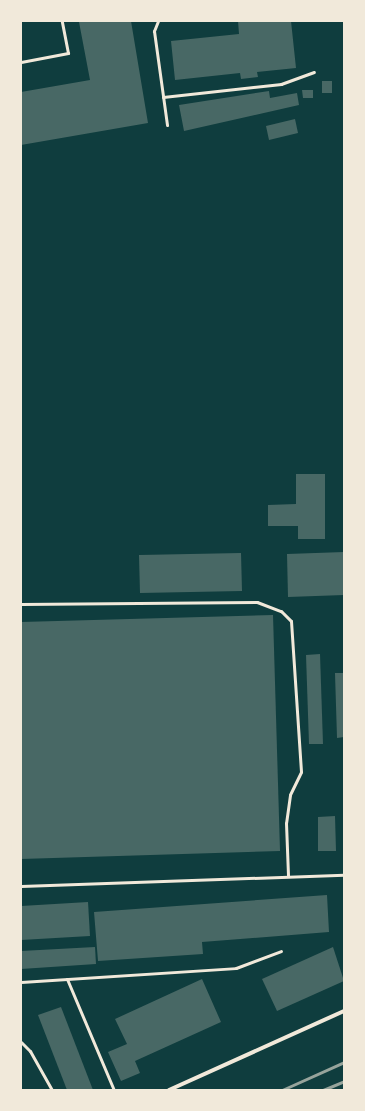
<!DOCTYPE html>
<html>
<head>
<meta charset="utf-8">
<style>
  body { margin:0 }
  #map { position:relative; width:365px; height:1111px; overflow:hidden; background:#0f3d3e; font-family:"Noto Sans",sans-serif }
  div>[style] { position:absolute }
  .building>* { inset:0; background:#486865 }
  .service>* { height:3px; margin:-1.5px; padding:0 1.5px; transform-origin:1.5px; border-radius:1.5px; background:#f1e9da }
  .minor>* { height:4px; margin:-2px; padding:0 2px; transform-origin:2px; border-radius:2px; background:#f1e9da }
  .rail>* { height:3px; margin:-1.5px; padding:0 1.5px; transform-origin:1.5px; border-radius:1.5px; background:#97a49c }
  span { translate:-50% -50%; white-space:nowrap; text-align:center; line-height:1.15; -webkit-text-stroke:3px #f1e9da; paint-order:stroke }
  .frame { position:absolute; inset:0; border:22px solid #f1e9da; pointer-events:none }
</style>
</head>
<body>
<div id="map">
  <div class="building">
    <i style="clip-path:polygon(131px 21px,148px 123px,21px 145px,21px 92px,90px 80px,79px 22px)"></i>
    <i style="clip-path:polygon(238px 21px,291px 21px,296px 68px,257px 72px,258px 77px,241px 79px,240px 73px,175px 80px,171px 41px,239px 34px)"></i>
    <i style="clip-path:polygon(322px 81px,332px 81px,332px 93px,322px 93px)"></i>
    <i style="clip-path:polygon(302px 90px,313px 90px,313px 98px,303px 98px)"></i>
    <i style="clip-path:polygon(269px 91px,270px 98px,297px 93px,299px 105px,184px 131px,179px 105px)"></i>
    <i style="clip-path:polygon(295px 119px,298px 133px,269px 140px,266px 126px)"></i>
    <i style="clip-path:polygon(296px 474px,325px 474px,325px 539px,298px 539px,298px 526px,268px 526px,268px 505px,296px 504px)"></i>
    <i style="clip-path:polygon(344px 552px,344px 595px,288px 597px,287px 554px)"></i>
    <i style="clip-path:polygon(241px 553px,242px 591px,140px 593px,139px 555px)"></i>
    <i style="clip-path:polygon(273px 615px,280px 851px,21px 859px,21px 622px)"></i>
    <i style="clip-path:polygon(320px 654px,323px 744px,309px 744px,306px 655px)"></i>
    <i style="clip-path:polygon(335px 673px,344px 673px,344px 737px,337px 738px)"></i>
    <i style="clip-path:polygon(335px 816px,336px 851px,318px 851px,318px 817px)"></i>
    <i style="clip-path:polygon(327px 895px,329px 932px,202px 942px,203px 954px,98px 961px,94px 912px)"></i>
    <i style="clip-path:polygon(88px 902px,90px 936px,21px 940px,21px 906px)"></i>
    <i style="clip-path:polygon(95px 947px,96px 964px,21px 969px,21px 951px)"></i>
    <i style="clip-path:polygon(333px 947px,344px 981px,277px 1011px,262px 979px)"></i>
    <i style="clip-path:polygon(202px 979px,221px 1022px,135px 1061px,140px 1073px,121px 1081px,108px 1052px,127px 1044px,115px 1019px)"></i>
    <i style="clip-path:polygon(61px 1007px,93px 1090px,67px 1090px,38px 1015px)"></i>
  </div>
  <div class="service">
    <i style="left:158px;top:21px;width:11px;rotate:112deg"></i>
    <i style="left:154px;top:31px;width:95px;rotate:82.1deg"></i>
    <i style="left:21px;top:62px;width:48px;rotate:-10.8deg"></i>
    <i style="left:68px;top:53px;width:33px;rotate:-101deg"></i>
    <i style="left:163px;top:97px;width:119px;rotate:-6.3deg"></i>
    <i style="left:281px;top:84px;width:35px;rotate:-20deg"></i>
    <i style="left:21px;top:604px;width:236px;rotate:-0.5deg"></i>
    <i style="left:257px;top:602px;width:26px;rotate:21deg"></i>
    <i style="left:281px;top:611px;width:14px;rotate:45deg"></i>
    <i style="left:291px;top:621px;width:151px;rotate:86.2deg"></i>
    <i style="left:301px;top:772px;width:25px;rotate:116deg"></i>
    <i style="left:290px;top:795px;width:28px;rotate:98deg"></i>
    <i style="left:286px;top:823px;width:53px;rotate:87.8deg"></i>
    <i style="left:21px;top:886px;width:323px;rotate:-2deg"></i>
    <i style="left:67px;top:979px;width:121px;rotate:67.1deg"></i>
    <i style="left:21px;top:982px;width:215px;rotate:-3.7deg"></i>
    <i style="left:236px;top:968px;width:48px;rotate:-20.7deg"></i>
    <i style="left:21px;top:1042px;width:13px;rotate:45deg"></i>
    <i style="left:30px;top:1051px;width:45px;rotate:60.6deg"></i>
  </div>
  <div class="minor">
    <i style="left:169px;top:1090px;width:192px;rotate:-24.3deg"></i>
  </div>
  <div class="rail">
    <i style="left:282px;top:1090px;width:68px;rotate:-24.3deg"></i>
    <i style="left:323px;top:1090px;width:23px;rotate:-23deg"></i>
  </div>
  <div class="frame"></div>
</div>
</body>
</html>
